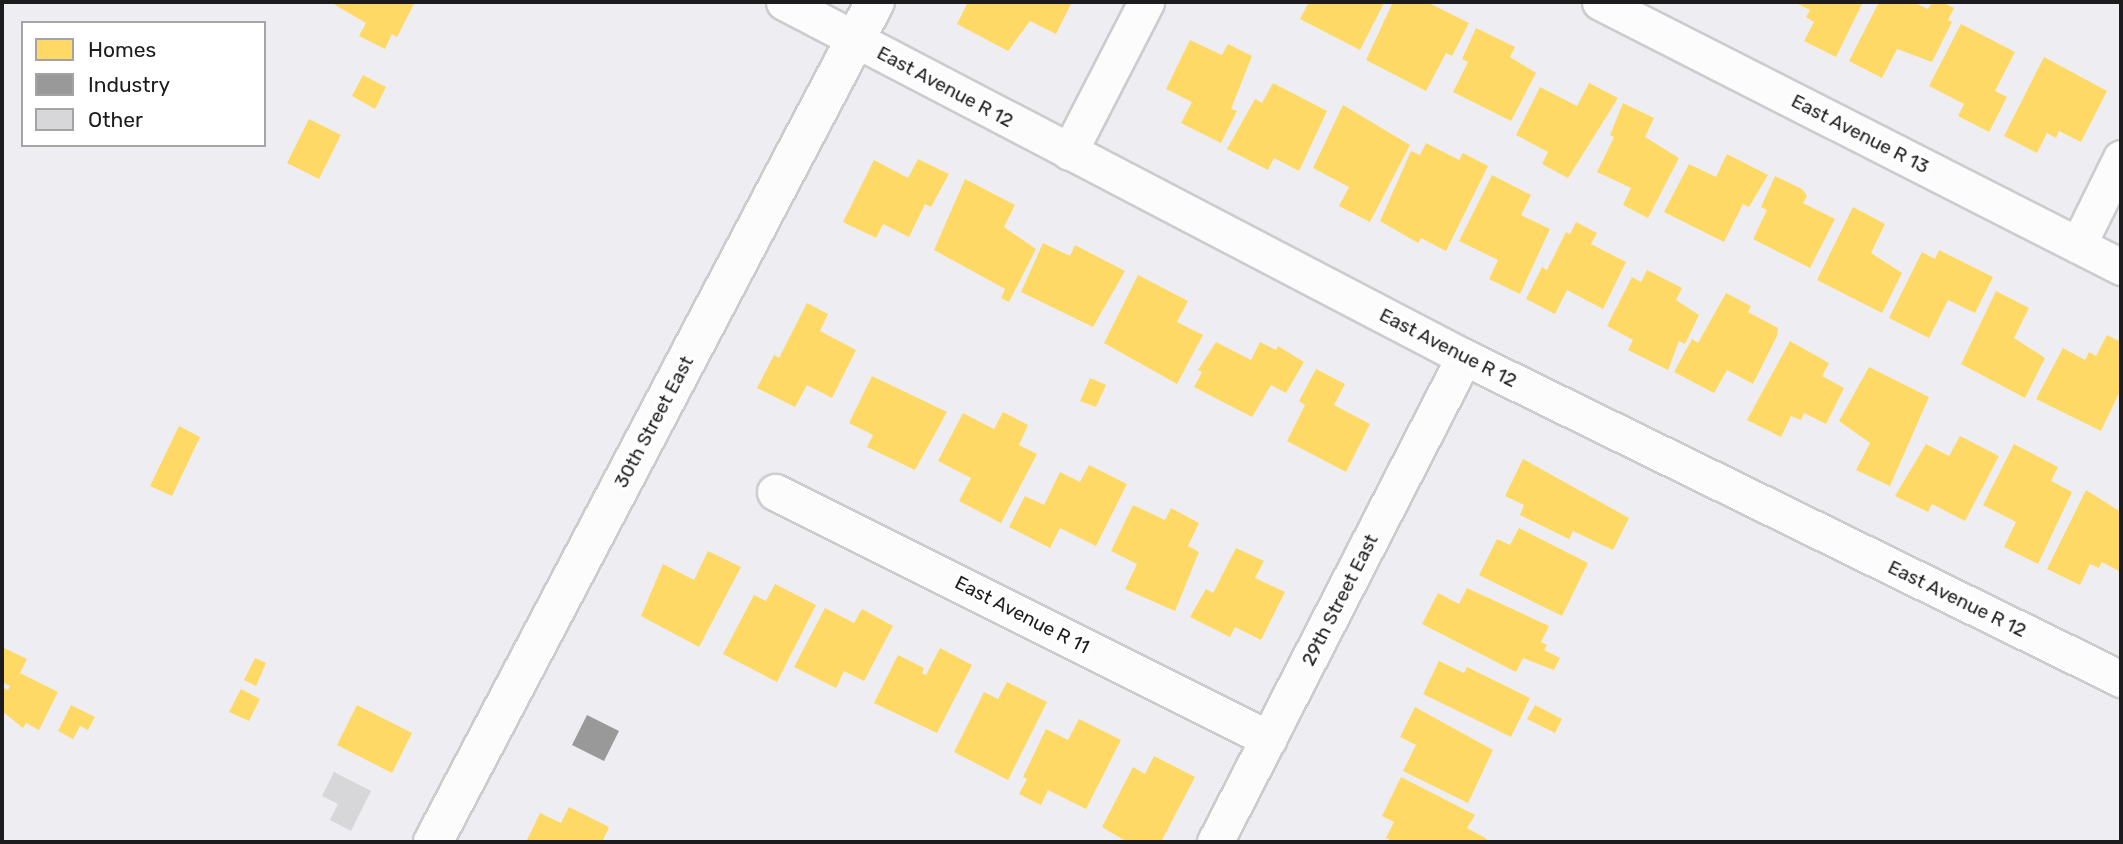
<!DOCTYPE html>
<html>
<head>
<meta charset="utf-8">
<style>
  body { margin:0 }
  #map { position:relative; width:2123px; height:844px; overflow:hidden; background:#eeeef2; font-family:Rubik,sans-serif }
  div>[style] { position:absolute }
  .homes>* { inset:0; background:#ffd966 }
  .industry>* { inset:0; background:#999 }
  .building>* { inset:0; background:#d7d6d8 }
  .roads { filter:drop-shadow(2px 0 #cccccf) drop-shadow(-2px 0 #cccccf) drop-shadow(0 2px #cccccf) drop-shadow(0 -2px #cccccf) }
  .minor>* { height:35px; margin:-17.5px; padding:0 17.5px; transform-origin:17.5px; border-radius:17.5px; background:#fcfcfd }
  .tertiary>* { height:38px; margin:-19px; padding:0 19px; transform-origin:19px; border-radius:19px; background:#fcfcfd }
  span { translate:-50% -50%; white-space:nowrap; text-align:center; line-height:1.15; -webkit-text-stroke:7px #fff; paint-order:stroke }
  .street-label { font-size:19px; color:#1c1c1f }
  .frame { position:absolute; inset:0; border:4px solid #1c1c1f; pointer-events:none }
  .legend { position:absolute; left:21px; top:21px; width:245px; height:126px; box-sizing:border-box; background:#fff; border:2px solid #a4a4a5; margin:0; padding:9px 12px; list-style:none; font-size:21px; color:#1c1c1f }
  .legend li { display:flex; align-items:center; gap:14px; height:35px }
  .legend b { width:35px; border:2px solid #a4a4a5 }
</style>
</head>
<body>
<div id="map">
  <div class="homes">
    <i style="clip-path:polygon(330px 2px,415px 2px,397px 37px,392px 34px,385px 49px,359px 36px,366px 23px)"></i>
    <i style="clip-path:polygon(968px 2px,1072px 2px,1056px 34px,1030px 21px,1008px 51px,957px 24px)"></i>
    <i style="clip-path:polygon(1309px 2px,1382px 2px,1384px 3px,1360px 50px,1300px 19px)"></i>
    <i style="clip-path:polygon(1393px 2px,1427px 2px,1469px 23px,1452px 56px,1446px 53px,1426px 91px,1366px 60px)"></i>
    <i style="clip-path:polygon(1794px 2px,1863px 2px,1836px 57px,1804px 41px,1814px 22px,1806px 17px,1810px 10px)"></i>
    <i style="clip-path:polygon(1879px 2px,1913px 2px,1928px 9px,1932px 2px,1942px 2px,1954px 8px,1948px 20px,1952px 22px,1932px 62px,1897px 49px,1882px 78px,1849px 61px)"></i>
    <i style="clip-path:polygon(1961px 24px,2015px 52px,1995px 91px,2007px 97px,1989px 132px,1958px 116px,1964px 104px,1929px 86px)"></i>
    <i style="clip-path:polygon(1476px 28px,1515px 47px,1510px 57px,1536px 73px,1511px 121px,1453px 92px,1468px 62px,1462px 59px)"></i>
    <i style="clip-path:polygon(1190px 40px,1222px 55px,1228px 44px,1252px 56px,1231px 109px,1237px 111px,1221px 143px,1181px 123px,1192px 102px,1166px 89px)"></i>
    <i style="clip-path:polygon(2044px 57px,2107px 91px,2081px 142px,2059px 131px,2056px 138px,2047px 133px,2037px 153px,2004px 136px)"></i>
    <i style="clip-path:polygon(363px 75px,386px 87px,375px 109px,352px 96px)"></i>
    <i style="clip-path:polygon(1273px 83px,1327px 111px,1299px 171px,1274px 158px,1268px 170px,1227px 149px,1255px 99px,1262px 103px)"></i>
    <i style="clip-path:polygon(1589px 83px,1618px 98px,1568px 178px,1542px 164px,1548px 152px,1516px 135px,1540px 87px,1577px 106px)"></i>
    <i style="clip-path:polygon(1623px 103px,1654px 118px,1645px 137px,1679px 158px,1648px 218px,1623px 205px,1631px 188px,1597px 172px,1614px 137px,1610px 135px)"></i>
    <i style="clip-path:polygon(1343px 105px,1410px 145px,1370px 222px,1339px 206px,1349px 187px,1313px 168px)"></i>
    <i style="clip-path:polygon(309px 119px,341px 135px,319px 179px,287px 163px)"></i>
    <i style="clip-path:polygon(1426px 143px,1459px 160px,1463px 153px,1488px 166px,1446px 251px,1421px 238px,1418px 243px,1380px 221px,1411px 151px,1420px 155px)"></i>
    <i style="clip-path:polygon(1727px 154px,1768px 175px,1749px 207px,1743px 204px,1724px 242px,1664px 212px,1689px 164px,1716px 177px)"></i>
    <i style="clip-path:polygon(918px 159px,949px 174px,931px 207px,925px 204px,909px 237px,883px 224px,876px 238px,843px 222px,874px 160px,908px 178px)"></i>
    <i style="clip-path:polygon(1492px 175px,1531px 195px,1521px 215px,1550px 229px,1520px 294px,1489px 279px,1498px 260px,1459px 241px)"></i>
    <i style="clip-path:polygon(1775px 176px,1802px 189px,1807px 196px,1803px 203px,1835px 219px,1810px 268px,1753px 239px,1767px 210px,1761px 207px)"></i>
    <i style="clip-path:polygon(965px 179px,1015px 205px,1004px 227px,1036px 249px,1009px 302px,1001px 298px,1005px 289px,934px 250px)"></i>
    <i style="clip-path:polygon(1853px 207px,1885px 224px,1871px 253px,1902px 273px,1882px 313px,1817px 280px)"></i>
    <i style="clip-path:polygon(1576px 222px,1597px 233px,1591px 244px,1626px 262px,1603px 309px,1567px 290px,1555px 314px,1526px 299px,1542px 267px,1547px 270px,1566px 232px,1570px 234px)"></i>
    <i style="clip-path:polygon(1043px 243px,1070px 256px,1075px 245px,1125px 271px,1093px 327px,1021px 292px)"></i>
    <i style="clip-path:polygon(1939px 250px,1993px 277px,1975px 313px,1948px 300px,1929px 338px,1889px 318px,1922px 252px,1935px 259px)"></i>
    <i style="clip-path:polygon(1647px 270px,1682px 288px,1676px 300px,1699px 315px,1685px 344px,1679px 341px,1668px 370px,1628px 350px,1633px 340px,1607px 326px,1632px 277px,1641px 282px)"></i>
    <i style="clip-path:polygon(1138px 275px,1188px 301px,1177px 322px,1203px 335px,1177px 384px,1104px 343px)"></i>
    <i style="clip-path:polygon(1996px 291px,2029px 308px,2014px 338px,2045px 358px,2025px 398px,1961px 364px)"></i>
    <i style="clip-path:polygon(1726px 293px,1751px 306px,1748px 312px,1778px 328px,1777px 336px,1753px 384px,1727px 370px,1714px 393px,1674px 372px,1692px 339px,1698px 343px)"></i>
    <i style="clip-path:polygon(807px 303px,828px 314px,820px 331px,856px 350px,832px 398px,807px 385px,795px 407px,757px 388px,774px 355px,779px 358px)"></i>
    <i style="clip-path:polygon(2107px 335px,2121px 342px,2121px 389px,2101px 431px,2036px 399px,2063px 348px,2085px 360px,2089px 352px,2096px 356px)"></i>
    <i style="clip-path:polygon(1790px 341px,1829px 363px,1822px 376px,1844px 388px,1826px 424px,1804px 413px,1801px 420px,1791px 416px,1781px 437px,1747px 420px)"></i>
    <i style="clip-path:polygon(1216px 342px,1251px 360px,1260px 342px,1276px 350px,1278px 346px,1304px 362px,1286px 393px,1271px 385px,1252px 417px,1194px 387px,1202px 372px,1198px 370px)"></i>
    <i style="clip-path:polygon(1869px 367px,1929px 397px,1890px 486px,1856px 470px,1870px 443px,1839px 421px)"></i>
    <i style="clip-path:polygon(1316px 369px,1345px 384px,1334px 405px,1370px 424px,1346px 472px,1287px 441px,1305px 405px,1299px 401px)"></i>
    <i style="clip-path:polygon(872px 376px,947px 412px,915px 470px,867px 447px,873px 435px,849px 423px)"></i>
    <i style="clip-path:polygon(1090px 378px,1106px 385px,1096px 407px,1080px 401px)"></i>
    <i style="clip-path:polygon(1003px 412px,1028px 425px,1019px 445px,1037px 454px,1001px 523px,959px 501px,971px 478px,938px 461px,963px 413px,994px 429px)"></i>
    <i style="clip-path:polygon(179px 426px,200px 437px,172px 496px,150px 486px)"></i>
    <i style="clip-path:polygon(1960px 436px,1999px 456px,1965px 521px,1932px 504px,1928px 512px,1895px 496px,1926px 444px,1949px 456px)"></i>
    <i style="clip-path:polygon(2014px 444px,2058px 467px,2051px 481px,2072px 492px,2038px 564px,2004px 547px,2016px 522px,1983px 505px)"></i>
    <i style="clip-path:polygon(1523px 459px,1629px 518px,1613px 550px,1573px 531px,1569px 539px,1520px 515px,1524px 505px,1505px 496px)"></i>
    <i style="clip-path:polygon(1089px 465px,1127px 484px,1096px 546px,1060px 528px,1050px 548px,1009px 527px,1025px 496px,1044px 505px,1060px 472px,1080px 482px)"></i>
    <i style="clip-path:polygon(2086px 490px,2121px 512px,2121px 572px,2102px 562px,2099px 568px,2090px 564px,2080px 585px,2047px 569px)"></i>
    <i style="clip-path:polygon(1133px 505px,1165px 520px,1171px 508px,1199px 523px,1188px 546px,1199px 552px,1175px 611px,1125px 589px,1137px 564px,1111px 551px)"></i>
    <i style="clip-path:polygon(1519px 528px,1588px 563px,1562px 616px,1479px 575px,1497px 539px,1510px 545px)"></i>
    <i style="clip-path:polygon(1236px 548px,1264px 561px,1255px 578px,1285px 592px,1261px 640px,1235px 627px,1230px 637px,1190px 617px,1206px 589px,1213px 593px)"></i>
    <i style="clip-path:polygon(708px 551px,741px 567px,699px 647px,641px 616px,663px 564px,694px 580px)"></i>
    <i style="clip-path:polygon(775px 584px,816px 605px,777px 682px,723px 654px,754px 595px,766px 601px)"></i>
    <i style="clip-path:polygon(1467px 588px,1549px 626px,1541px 642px,1547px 645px,1544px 650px,1560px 658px,1554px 670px,1523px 658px,1516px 672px,1422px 624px,1438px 593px,1459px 604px)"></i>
    <i style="clip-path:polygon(825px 608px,854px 623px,862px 609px,893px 626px,864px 681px,844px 671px,836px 688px,794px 667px)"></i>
    <i style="clip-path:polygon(2px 647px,27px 659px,20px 673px,58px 692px,39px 730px,26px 723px,23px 728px,2px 711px,2px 687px,8px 690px,10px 686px,2px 682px)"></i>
    <i style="clip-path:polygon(940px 648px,972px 665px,937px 733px,874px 703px,898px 655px,924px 668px,922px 673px,926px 675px)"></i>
    <i style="clip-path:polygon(255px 658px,266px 663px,256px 686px,244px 680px)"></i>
    <i style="clip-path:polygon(1439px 661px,1464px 673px,1467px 667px,1530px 698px,1511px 737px,1423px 694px)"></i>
    <i style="clip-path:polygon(1007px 682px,1047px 702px,1008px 780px,954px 752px,984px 692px,998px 699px)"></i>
    <i style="clip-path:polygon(241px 689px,260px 699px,249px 721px,229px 712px)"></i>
    <i style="clip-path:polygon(71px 705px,95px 717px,88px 730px,80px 726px,73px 739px,58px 731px)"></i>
    <i style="clip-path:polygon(357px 705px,412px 733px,392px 773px,337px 745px)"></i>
    <i style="clip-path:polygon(1535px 705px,1562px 719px,1555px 733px,1527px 719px)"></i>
    <i style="clip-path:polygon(1415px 707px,1493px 750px,1468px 803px,1403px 771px,1416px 745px,1400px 737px)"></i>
    <i style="clip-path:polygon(1079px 719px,1121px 740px,1086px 809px,1048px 790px,1041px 805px,1019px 794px,1027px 779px,1023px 777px,1046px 729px,1068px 740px)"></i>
    <i style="clip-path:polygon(1154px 756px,1195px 777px,1161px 842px,1127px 842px,1102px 827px,1133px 767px,1145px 774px)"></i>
    <i style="clip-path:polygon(1401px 777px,1475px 815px,1467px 828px,1487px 839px,1485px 842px,1393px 842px,1386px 838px,1394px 822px,1382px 816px)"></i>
    <i style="clip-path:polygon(569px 807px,609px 827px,602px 842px,526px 842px,540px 813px,561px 823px)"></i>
  </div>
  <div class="industry">
    <i style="clip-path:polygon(587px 715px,619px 731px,604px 761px,572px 745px)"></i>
  </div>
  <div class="building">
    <i style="clip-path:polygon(334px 772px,371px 791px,351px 831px,330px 820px,338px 804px,322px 796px)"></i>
  </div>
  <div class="roads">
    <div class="minor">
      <i style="left:784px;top:2px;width:767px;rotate:27.57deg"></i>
      <i style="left:1464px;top:357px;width:732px;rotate:26.11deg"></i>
      <i style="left:1600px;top:2px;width:585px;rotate:26.96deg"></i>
      <i style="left:1069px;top:152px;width:169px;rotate:-62.8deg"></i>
      <i style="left:2078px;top:245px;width:97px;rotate:-63.7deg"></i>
      <i style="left:775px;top:492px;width:552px;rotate:26.57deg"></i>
      <i style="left:1215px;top:842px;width:545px;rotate:-62.82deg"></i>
    </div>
    <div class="tertiary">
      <i style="left:433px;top:842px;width:949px;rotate:-62.25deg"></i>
    </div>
  </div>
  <div class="street-label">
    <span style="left:945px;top:87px;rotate:28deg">East Avenue R 12</span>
    <span style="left:1860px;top:134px;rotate:27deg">East Avenue R 13</span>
    <span style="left:1448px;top:348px;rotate:27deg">East Avenue R 12</span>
    <span style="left:654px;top:422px;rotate:-62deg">30th Street East</span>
    <span style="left:1957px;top:599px;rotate:26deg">East Avenue R 12</span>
    <span style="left:1340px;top:600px;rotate:-63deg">29th Street East</span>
    <span style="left:1022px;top:615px;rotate:27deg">East Avenue R 11</span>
  </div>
  <div class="frame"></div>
  <ul class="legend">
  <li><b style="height:19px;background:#ffd966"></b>Homes</li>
  <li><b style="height:19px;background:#999"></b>Industry</li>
  <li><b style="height:19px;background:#d7d6d8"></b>Other</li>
  </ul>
</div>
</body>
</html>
